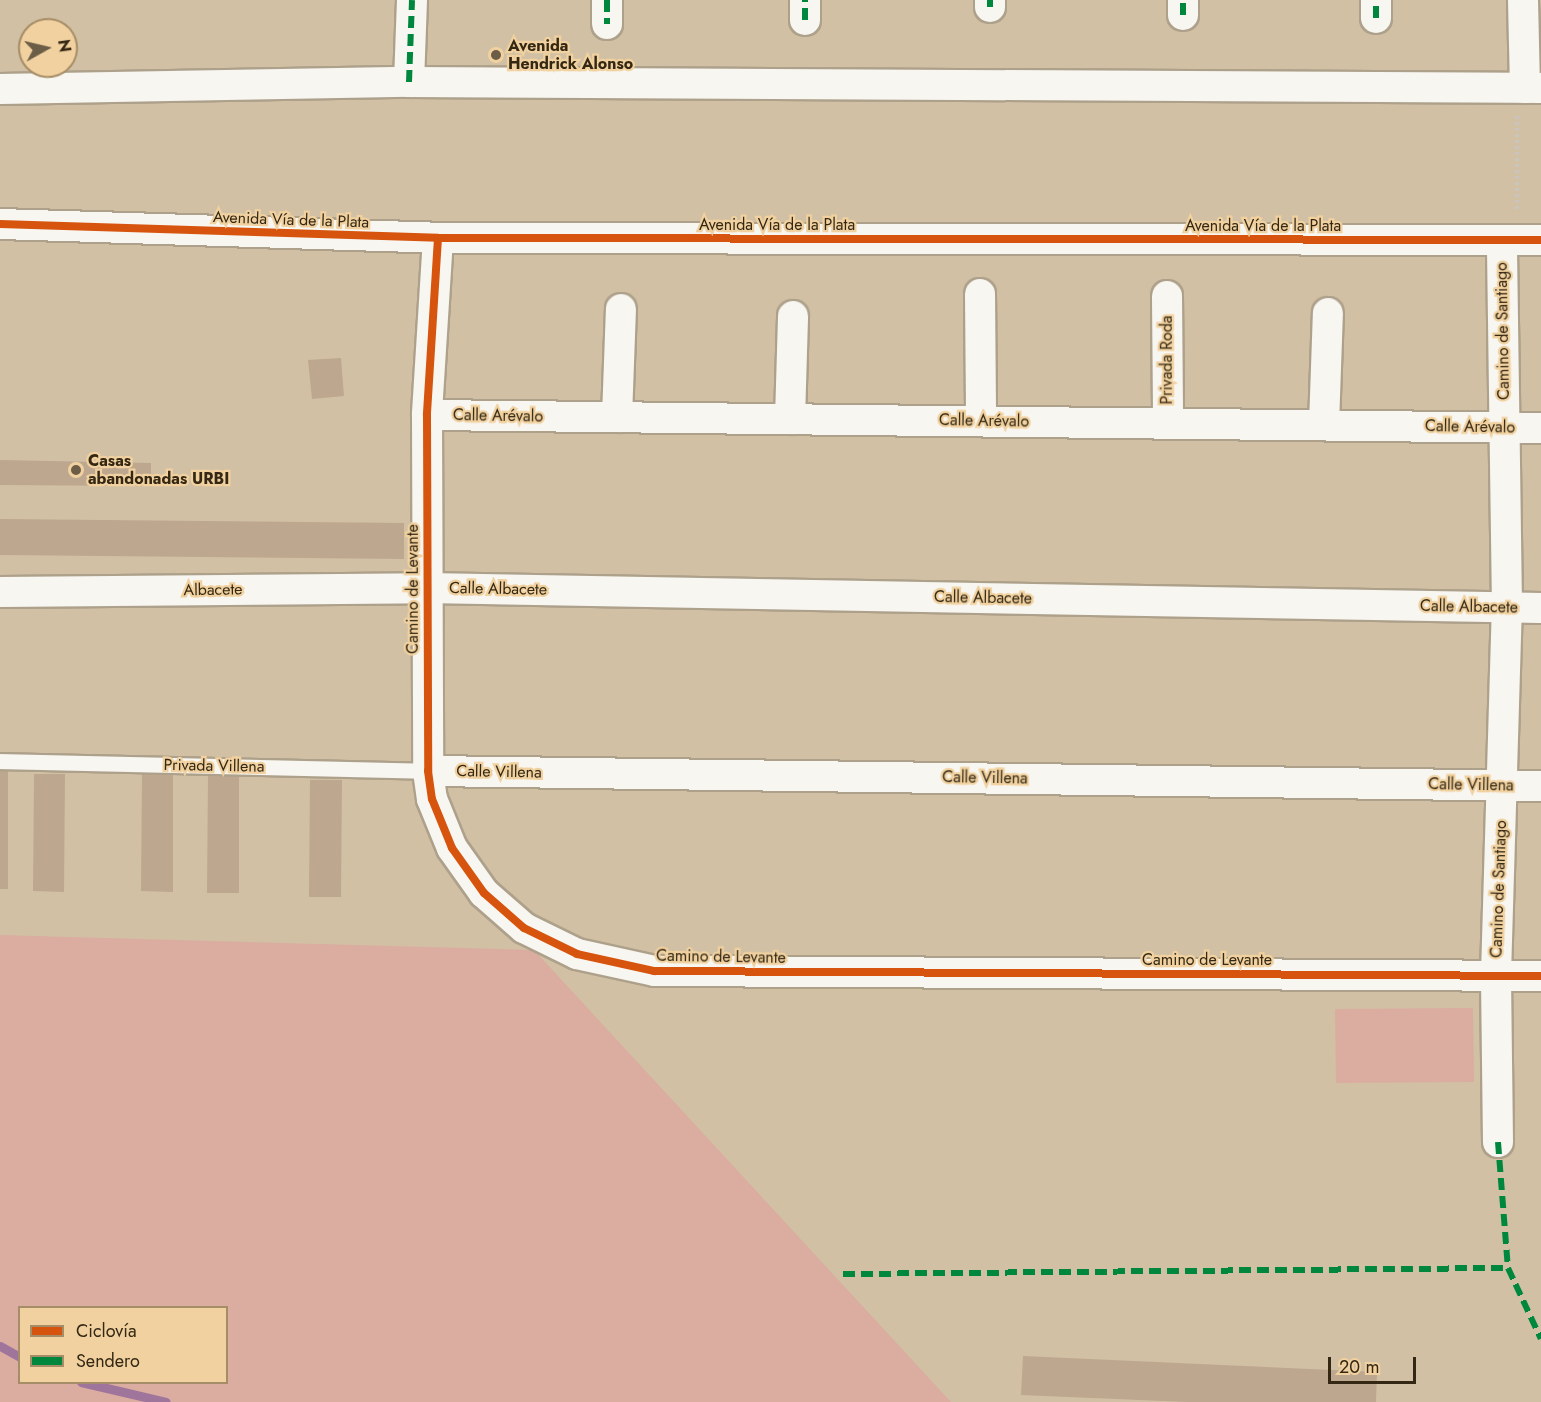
<!DOCTYPE html>
<html>
<head>
<meta charset="utf-8">
<style>
  body { margin:0 }
  #map { position:relative; width:1541px; height:1402px; overflow:hidden; background:#d1c0a4; font-family:Jost,sans-serif }
  div>[style] { position:absolute }
  .green>* { inset:0; background:#dbaca0 }
  .stream>* { height:9px; margin:-4.5px; padding:0 4.5px; transform-origin:4.5px; border-radius:4.5px; background:#a0759c }
  .building>* { inset:0; background:#bda78f }
  .path>* { height:4px; margin-top:-2px; transform-origin:0; background:repeating-linear-gradient(90deg,#c9c4bc 0 3px,transparent 0 6px) }
  .roads { filter:drop-shadow(2px 0 #aea18b) drop-shadow(-2px 0 #aea18b) drop-shadow(0 2px #aea18b) drop-shadow(0 -2px #aea18b) }
  .service>* { height:15px; margin:-7.5px; padding:0 7.5px; transform-origin:7.5px; border-radius:7.5px; background:#f8f6f1 }
  .minor>* { height:30px; margin:-15px; padding:0 15px; transform-origin:15px; border-radius:15px; background:#f8f6f1 }
  .quiet>* { height:6px; margin-top:-3px; transform-origin:0; background:repeating-linear-gradient(90deg,#00873e 0 12px,transparent 0 18px) }
  .cycleway>* { height:8px; margin:-4px; padding:0 4px; transform-origin:4px; border-radius:4px; background:#d6540d }
  .dots>* { width:16px; height:16px; translate:-50% -50%; box-sizing:border-box; border:3px solid #f1d19f; border-radius:50% }
  span { translate:-50% -50%; white-space:nowrap; text-align:center; line-height:1.15; -webkit-text-stroke:4.5px #f1d19f; paint-order:stroke }
  .poi-label { font-size:16px; color:#342814; font-weight:700 }
  .left { translate:0 -50%; text-align:left }
  .street-label { font-size:16px; color:#342814 }
  .legend { position:absolute; left:18px; top:1306px; width:210px; height:78px; box-sizing:border-box; background:#f1d19f; border:2px solid #a58d67; margin:0; padding:8px 10px; list-style:none; font-size:18px; color:#342814 }
  .legend li { display:flex; align-items:center; gap:12px; height:30px }
  .legend b { width:30px; border:2px solid #a58d67 }
  .north { position:absolute; left:18px; top:18px; width:60px; height:60px; box-sizing:border-box; background:#f1d19f; border:2px solid #a58d67; border-radius:50%; rotate:82deg; font-size:16px; font-weight:700; line-height:24px; text-align:center; color:#342814 }
  .north::after { content:''; display:block; margin:auto; width:21px; height:27px; background:#6b5d46; clip-path:polygon(50% 0,100% 100%,50% 72%,0 100%) }
  .scale { position:absolute; left:1328px; top:1357px; width:88px; height:27px; box-sizing:border-box; border:3px solid #342814; border-top:0; padding-left:8px; font-size:18px; line-height:21px; white-space:nowrap; color:#342814; -webkit-text-stroke:4px #f1d19f; paint-order:stroke }
</style>
</head>
<body>
<div id="map">
  <div class="green">
    <i style="clip-path:polygon(evenodd,0 935px,534px 950px,951px 1402px,0 1402px,0 935px,20px 1308px,226px 1308px,226px 1382px,20px 1382px,20px 1308px)"></i>
    <i style="clip-path:polygon(1473px 1008px,1474px 1082px,1336px 1083px,1335px 1009px)"></i>
  </div>
  <div class="stream">
    <i style="left:0;top:1346px;width:23px;rotate:29deg"></i>
    <i style="left:81px;top:1382px;width:87px;rotate:13.2deg"></i>
  </div>
  <div class="building">
    <i style="clip-path:polygon(341px 358px,344px 396px,312px 399px,308px 360px)"></i>
    <i style="clip-path:polygon(0 460px,151px 463px,151px 476px,149px 486px,0 485px)"></i>
    <i style="clip-path:polygon(0 519px,404px 523px,404px 559px,0 555px)"></i>
    <i style="clip-path:polygon(0 771px,8px 771px,8px 889px,0 889px)"></i>
    <i style="clip-path:polygon(34px 774px,65px 774px,64px 892px,33px 891px)"></i>
    <i style="clip-path:polygon(142px 774px,173px 774px,173px 892px,141px 891px)"></i>
    <i style="clip-path:polygon(208px 775px,239px 776px,239px 893px,207px 893px)"></i>
    <i style="clip-path:polygon(310px 780px,342px 780px,341px 897px,309px 897px)"></i>
    <i style="clip-path:polygon(1023px 1356px,1377px 1372px,1376px 1402px,1187px 1402px,1021px 1395px)"></i>
  </div>
  <div class="path">
    <i style="left:1517px;top:116px;width:94px;rotate:90deg"></i>
  </div>
  <div class="roads">
    <div class="service">
      <i style="left:0;top:761px;width:428px;rotate:1.3deg"></i>
    </div>
    <div class="minor">
      <i style="left:607px;top:0;width:24px;rotate:90deg"></i>
      <i style="left:990px;top:0;width:7px;rotate:90deg"></i>
      <i style="left:1523px;top:0;width:88px;rotate:88.7deg"></i>
      <i style="left:1183px;top:15px;width:15px;rotate:-90deg"></i>
      <i style="left:1376px;top:18px;width:18px;rotate:-90deg"></i>
      <i style="left:805px;top:20px;width:20px;rotate:-90deg"></i>
      <i style="left:409px;top:82px;width:82px;rotate:-87.9deg"></i>
      <i style="left:0;top:89px;width:409px;rotate:-1deg"></i>
      <i style="left:409px;top:82px;width:1132px;rotate:0.3deg"></i>
      <i style="left:0;top:224px;width:438px;rotate:1.8deg"></i>
      <i style="left:438px;top:238px;width:1103px;rotate:0.1deg"></i>
      <i style="left:438px;top:238px;width:177px;rotate:93.6deg"></i>
      <i style="left:427px;top:415px;width:356px;rotate:89.8deg"></i>
      <i style="left:428px;top:771px;width:28px;rotate:82deg"></i>
      <i style="left:432px;top:799px;width:53px;rotate:67.8deg"></i>
      <i style="left:452px;top:848px;width:55px;rotate:54.6deg"></i>
      <i style="left:484px;top:893px;width:53px;rotate:41.2deg"></i>
      <i style="left:524px;top:928px;width:59px;rotate:26.1deg"></i>
      <i style="left:577px;top:954px;width:79px;rotate:12.4deg"></i>
      <i style="left:654px;top:971px;width:887px;rotate:0.32deg"></i>
      <i style="left:980px;top:294px;width:127px;rotate:89.5deg"></i>
      <i style="left:1167px;top:296px;width:127px;rotate:89.5deg"></i>
      <i style="left:427px;top:415px;width:1114px;rotate:0.67deg"></i>
      <i style="left:617px;top:417px;width:108px;rotate:-87.9deg"></i>
      <i style="left:790px;top:419px;width:103px;rotate:-88.3deg"></i>
      <i style="left:1324px;top:425px;width:112px;rotate:-88deg"></i>
      <i style="left:0;top:592px;width:426px;rotate:-0.5deg"></i>
      <i style="left:426px;top:588px;width:1115px;rotate:1.03deg"></i>
      <i style="left:428px;top:771px;width:1113px;rotate:0.77deg"></i>
      <i style="left:1498px;top:1142px;width:168px;rotate:-90.7deg"></i>
      <i style="left:1496px;top:974px;width:367px;rotate:-88.3deg"></i>
      <i style="left:1507px;top:607px;width:367px;rotate:-90.8deg"></i>
    </div>
  </div>
  <div class="quiet">
    <i style="left:607px;top:0;width:24px;rotate:90deg"></i>
    <i style="left:990px;top:0;width:7px;rotate:90deg"></i>
    <i style="left:1183px;top:15px;width:15px;rotate:-90deg"></i>
    <i style="left:1376px;top:18px;width:18px;rotate:-90deg"></i>
    <i style="left:805px;top:20px;width:20px;rotate:-90deg"></i>
    <i style="left:409px;top:82px;width:82px;rotate:-87.9deg"></i>
    <i style="left:1498px;top:1142px;width:126px;rotate:85.5deg"></i>
    <i style="left:1508px;top:1268px;width:78px;rotate:65.1deg"></i>
    <i style="left:843px;top:1274px;width:665px;rotate:-0.52deg"></i>
  </div>
  <div class="cycleway">
    <i style="left:0;top:224px;width:438px;rotate:1.8deg"></i>
    <i style="left:438px;top:238px;width:1103px;rotate:0.1deg"></i>
    <i style="left:438px;top:238px;width:177px;rotate:93.6deg"></i>
    <i style="left:427px;top:415px;width:356px;rotate:89.8deg"></i>
    <i style="left:428px;top:771px;width:28px;rotate:82deg"></i>
    <i style="left:432px;top:799px;width:53px;rotate:67.8deg"></i>
    <i style="left:452px;top:848px;width:55px;rotate:54.6deg"></i>
    <i style="left:484px;top:893px;width:53px;rotate:41.2deg"></i>
    <i style="left:524px;top:928px;width:59px;rotate:26.1deg"></i>
    <i style="left:577px;top:954px;width:79px;rotate:12.4deg"></i>
    <i style="left:654px;top:971px;width:887px;rotate:0.32deg"></i>
  </div>
  <div class="dots">
    <i style="left:496px;top:55px;background:#6b5d46"></i>
    <i style="left:76px;top:470px;background:#6b5d46"></i>
  </div>
  <div class="poi-label">
    <span class="left" style="left:508px;top:55px">Avenida<br>Hendrick Alonso</span>
    <span class="left" style="left:88px;top:470px">Casas<br>abandonadas URBI</span>
  </div>
  <div class="street-label">
    <span style="left:291px;top:220px;rotate:2deg">Avenida Vía de la Plata</span>
    <span style="left:777px;top:225px">Avenida Vía de la Plata</span>
    <span style="left:1263px;top:226px">Avenida Vía de la Plata</span>
    <span style="left:1503px;top:331px;rotate:-91deg">Camino de Santiago</span>
    <span style="left:1167px;top:360px;rotate:-90deg">Privada Roda</span>
    <span style="left:498px;top:416px;rotate:1deg">Calle Arévalo</span>
    <span style="left:984px;top:421px;rotate:1deg">Calle Arévalo</span>
    <span style="left:1470px;top:427px;rotate:1deg">Calle Arévalo</span>
    <span style="left:413px;top:589px;rotate:-90deg">Camino de Levante</span>
    <span style="left:498px;top:589px;rotate:1deg">Calle Albacete</span>
    <span style="left:213px;top:590px;rotate:-1deg">Albacete</span>
    <span style="left:983px;top:598px;rotate:1deg">Calle Albacete</span>
    <span style="left:1469px;top:607px;rotate:1deg">Calle Albacete</span>
    <span style="left:214px;top:766px;rotate:1deg">Privada Villena</span>
    <span style="left:499px;top:772px;rotate:1deg">Calle Villena</span>
    <span style="left:985px;top:778px;rotate:1deg">Calle Villena</span>
    <span style="left:1471px;top:785px;rotate:1deg">Calle Villena</span>
    <span style="left:1499px;top:889px;rotate:-88deg">Camino de Santiago</span>
    <span style="left:721px;top:957px;rotate:1deg">Camino de Levante</span>
    <span style="left:1207px;top:960px">Camino de Levante</span>
  </div>
  <ul class="legend">
  <li><b style="height:8px;background:#d6540d"></b>Ciclovía</li>
  <li><b style="height:8px;background:#00873e"></b>Sendero</li>
  </ul>
  <div class="north">N</div>
  <div class="scale">20 m</div>
</div>
</body>
</html>
